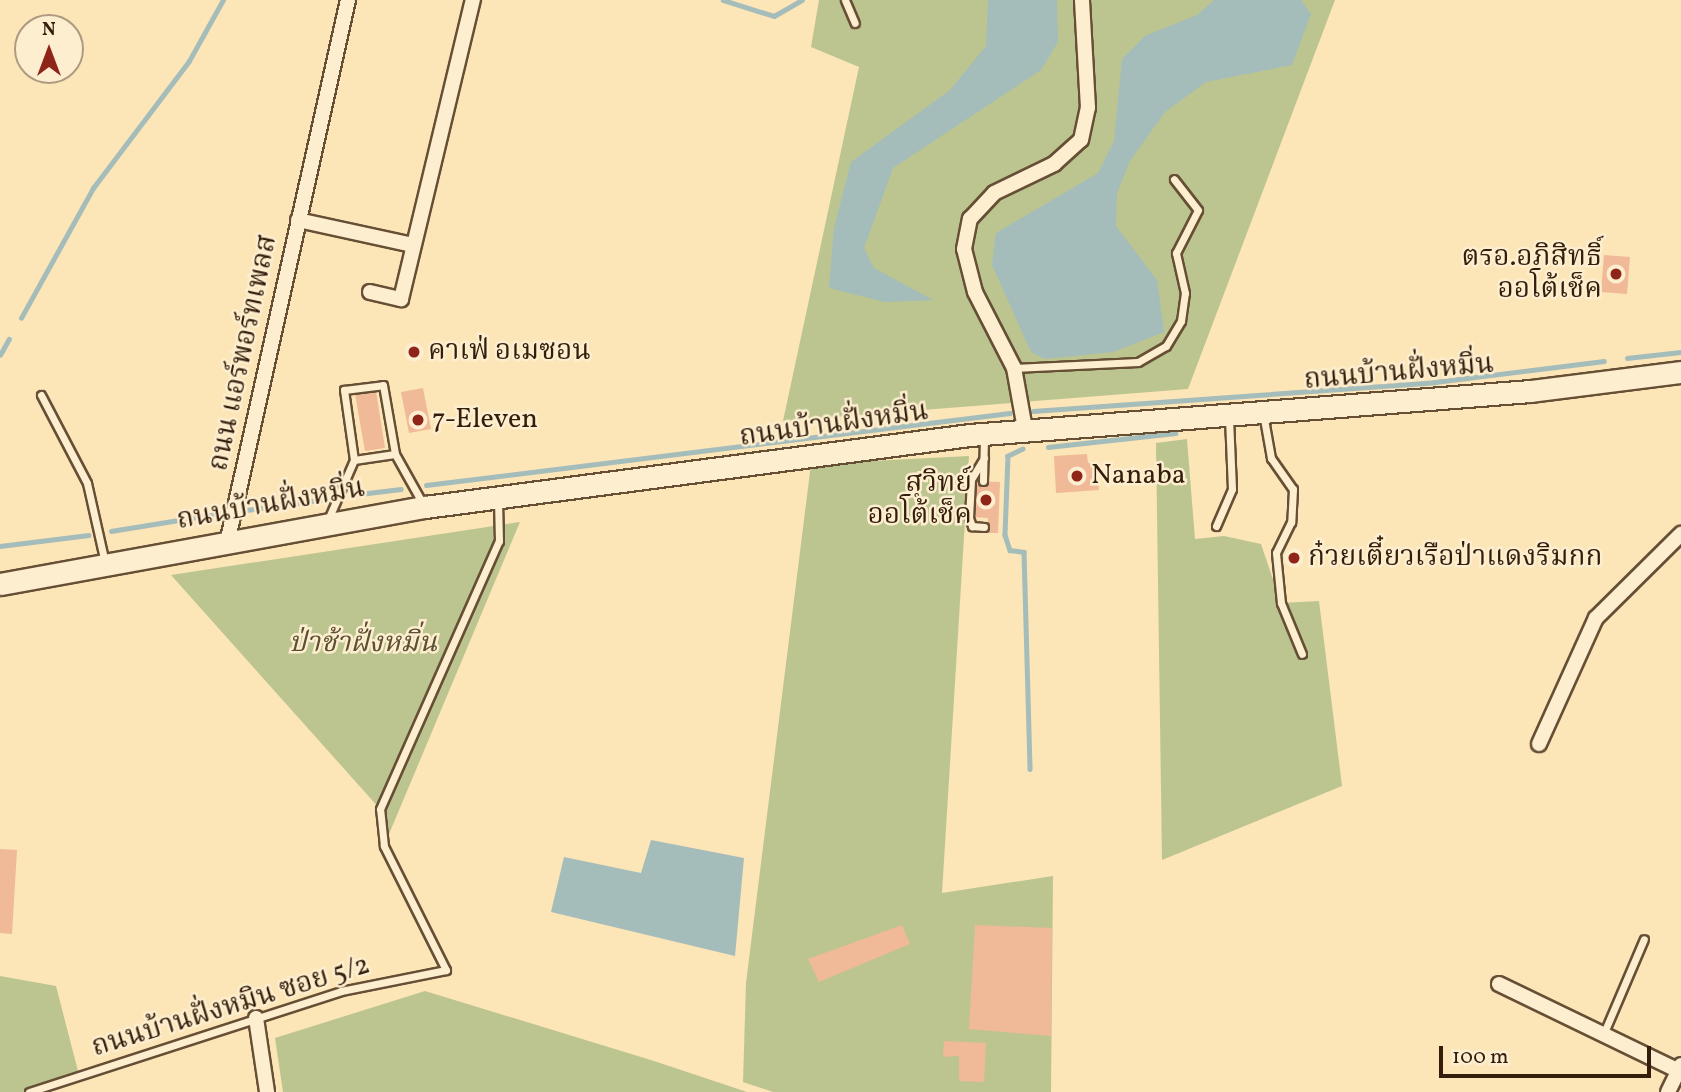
<!DOCTYPE html>
<html>
<head>
<meta charset="utf-8">
<style>
  body { margin:0 }
  #map { position:relative; width:1681px; height:1092px; overflow:hidden; background:#fce5b7; font-family:Vollkorn,"Noto Serif Thai",serif }
  div>[style] { position:absolute }
  .green>* { inset:0; background:#bcc590 }
  .water>* { inset:0; background:#a4bcba }
  .stream>* { height:4.5px; margin:-2.25px; padding:0 2.25px; transform-origin:2.25px; border-radius:2.25px; background:#a4bcba }
  .building>* { inset:0; background:#f0b997 }
  .roads { filter:drop-shadow(2px 0 #664f35) drop-shadow(-2px 0 #664f35) drop-shadow(0 2px #664f35) drop-shadow(0 -2px #664f35) }
  .lane>* { height:7px; margin:-3.5px; padding:0 3.5px; transform-origin:3.5px; border-radius:3.5px; background:#fdeed0 }
  .street>* { height:14px; margin:-7px; padding:0 7px; transform-origin:7px; border-radius:7px; background:#fdeed0 }
  .secondary>* { height:21px; margin:-10.5px; padding:0 10.5px; transform-origin:10.5px; border-radius:10.5px; background:#fdeed0 }
  .dots>* { width:19px; height:19px; translate:-50% -50%; box-sizing:border-box; border:4px solid #fdeed0; border-radius:50% }
  span { translate:-50% -50%; white-space:nowrap; text-align:center; line-height:1.15; -webkit-text-stroke:5px #fdeed0; paint-order:stroke }
  .poi-label { font-size:28px; color:#341d0a }
  .right { translate:-100% -50%; text-align:right }
  .left { translate:0 -50%; text-align:left }
  .street-label { font-size:28px; color:#341d0a }
  .park-label { font-size:28px; color:#5d4f32; font-style:italic }
  .north { position:absolute; left:14px; top:14px; width:70px; height:70px; box-sizing:border-box; background:#fdeed0; border:2px solid #ad9a81; border-radius:50%; rotate:0deg; font-size:19px; font-weight:700; line-height:28px; text-align:center; color:#341d0a }
  .north::after { content:''; display:block; margin:auto; width:24px; height:32px; background:#8f2418; clip-path:polygon(50% 0,100% 100%,50% 72%,0 100%) }
  .scale { position:absolute; left:1439px; top:1046px; width:212px; height:32px; box-sizing:border-box; border:4px solid #341d0a; border-top:0; padding-left:9px; font-size:21px; line-height:24px; white-space:nowrap; color:#341d0a; -webkit-text-stroke:5px #fdeed0; paint-order:stroke }
</style>
</head>
<body>
<div id="map">
  <div class="green">
    <i style="clip-path:polygon(819px 0,1335px 0,1188px 389px,783px 421px,859px 67px,811px 47px)"></i>
    <i style="clip-path:polygon(1187px 439px,1195px 539px,1224px 536px,1261px 544px,1281px 603px,1319px 601px,1342px 786px,1162px 860px,1156px 443px)"></i>
    <i style="clip-path:polygon(969px 456px,942px 893px,1053px 876px,1051px 1092px,773px 1092px,743px 1082px,746px 983px,811px 464px)"></i>
    <i style="clip-path:polygon(520px 522px,384px 846px,380px 809px,171px 575px)"></i>
    <i style="clip-path:polygon(0 976px,56px 986px,79px 1075px,29px 1092px,0 1092px)"></i>
    <i style="clip-path:polygon(425px 991px,654px 1061px,747px 1092px,283px 1092px,275px 1038px)"></i>
  </div>
  <div class="water">
    <i style="clip-path:polygon(988px 0,1057px 0,1058px 42px,1041px 70px,893px 168px,864px 248px,874px 268px,933px 300px,885px 302px,829px 288px,834px 228px,851px 162px,950px 90px,986px 46px)"></i>
    <i style="clip-path:polygon(1214px 0,1301px 0,1311px 14px,1292px 65px,1206px 82px,1165px 112px,1130px 161px,1117px 193px,1116px 226px,1157px 280px,1164px 332px,1113px 352px,1045px 359px,1031px 352px,992px 265px,996px 233px,1098px 173px,1114px 141px,1122px 59px,1145px 36px,1197px 15px)"></i>
    <i style="clip-path:polygon(651px 840px,744px 858px,735px 956px,551px 912px,564px 857px,641px 873px)"></i>
  </div>
  <div class="stream">
    <i style="left:723px;top:0;width:53px;rotate:17.4deg"></i>
    <i style="left:774px;top:16px;width:32px;rotate:-30deg"></i>
    <i style="left:21px;top:318px;width:149px;rotate:-61deg"></i>
    <i style="left:93px;top:188px;width:159px;rotate:-52.9deg"></i>
    <i style="left:189px;top:61px;width:70px;rotate:-60.9deg"></i>
    <i style="left:0;top:355px;width:18px;rotate:-61deg"></i>
    <i style="left:1627px;top:358px;width:54px;rotate:-6.3deg"></i>
    <i style="left:1033px;top:411px;width:403px;rotate:-4.1deg"></i>
    <i style="left:1435px;top:382px;width:170px;rotate:-7.1deg"></i>
    <i style="left:1048px;top:447px;width:128px;rotate:-6.3deg"></i>
    <i style="left:1023px;top:449px;width:17px;rotate:155deg"></i>
    <i style="left:1008px;top:456px;width:79px;rotate:92.2deg"></i>
    <i style="left:1005px;top:535px;width:16px;rotate:72deg"></i>
    <i style="left:1010px;top:550px;width:14px;rotate:8deg"></i>
    <i style="left:1024px;top:552px;width:217px;rotate:88.4deg"></i>
    <i style="left:426px;top:485px;width:588px;rotate:-7.03deg"></i>
    <i style="left:351px;top:495px;width:50px;rotate:-6.8deg"></i>
    <i style="left:246px;top:510px;width:80px;rotate:-7.9deg"></i>
    <i style="left:111px;top:531px;width:112px;rotate:-9.2deg"></i>
    <i style="left:0;top:546px;width:89px;rotate:-7.1deg"></i>
  </div>
  <div class="building">
    <i style="clip-path:polygon(1604px 255px,1630px 257px,1627px 294px,1601px 292px)"></i>
    <i style="clip-path:polygon(423px 388px,431px 429px,409px 433px,401px 392px)"></i>
    <i style="clip-path:polygon(376px 391px,385px 448px,365px 451px,355px 394px)"></i>
    <i style="clip-path:polygon(1087px 454px,1088px 463px,1097px 462px,1099px 490px,1056px 493px,1054px 456px)"></i>
    <i style="clip-path:polygon(974px 481px,1000px 482px,998px 533px,987px 533px,988px 518px,973px 517px)"></i>
    <i style="clip-path:polygon(0 849px,17px 850px,12px 934px,0 933px)"></i>
    <i style="clip-path:polygon(902px 925px,910px 944px,819px 982px,808px 959px)"></i>
    <i style="clip-path:polygon(975px 925px,1052px 928px,1051px 1036px,969px 1029px)"></i>
    <i style="clip-path:polygon(944px 1041px,986px 1043px,984px 1082px,959px 1081px,959px 1056px,943px 1057px)"></i>
  </div>
  <div class="roads">
    <div class="lane">
      <i style="left:845px;top:0;width:25px;rotate:67deg"></i>
      <i style="left:1014px;top:368px;width:124px;rotate:-2.8deg"></i>
      <i style="left:1138px;top:362px;width:32px;rotate:-30deg"></i>
      <i style="left:1166px;top:346px;width:29px;rotate:-59deg"></i>
      <i style="left:1181px;top:321px;width:28px;rotate:-82deg"></i>
      <i style="left:1185px;top:293px;width:41px;rotate:-102.7deg"></i>
      <i style="left:1176px;top:253px;width:48px;rotate:-62.9deg"></i>
      <i style="left:1198px;top:210px;width:39px;rotate:-128deg"></i>
      <i style="left:41px;top:395px;width:99px;rotate:62.4deg"></i>
      <i style="left:87px;top:483px;width:82px;rotate:77.3deg"></i>
      <i style="left:1263px;top:413px;width:46px;rotate:79.9deg"></i>
      <i style="left:1271px;top:458px;width:38px;rotate:55deg"></i>
      <i style="left:1293px;top:489px;width:33px;rotate:93deg"></i>
      <i style="left:1291px;top:522px;width:34px;rotate:116deg"></i>
      <i style="left:1276px;top:553px;width:50px;rotate:84.3deg"></i>
      <i style="left:1281px;top:603px;width:55px;rotate:67.6deg"></i>
      <i style="left:984px;top:458px;width:26px;rotate:121deg"></i>
      <i style="left:971px;top:480px;width:38px;rotate:93deg"></i>
      <i style="left:969px;top:518px;width:9px;rotate:69deg"></i>
      <i style="left:972px;top:526px;width:12px;rotate:5deg"></i>
      <i style="left:354px;top:460px;width:41px;rotate:-8.3deg"></i>
      <i style="left:983px;top:481px;width:44px;rotate:-88.7deg"></i>
      <i style="left:327px;top:522px;width:68px;rotate:-66.5deg"></i>
      <i style="left:354px;top:460px;width:71px;rotate:-98.1deg"></i>
      <i style="left:344px;top:390px;width:39px;rotate:-7deg"></i>
      <i style="left:383px;top:385px;width:70px;rotate:80.1deg"></i>
      <i style="left:395px;top:454px;width:57px;rotate:60.8deg"></i>
      <i style="left:1216px;top:526px;width:40px;rotate:-66.6deg"></i>
      <i style="left:1232px;top:489px;width:73px;rotate:-92.4deg"></i>
      <i style="left:1603px;top:1035px;width:104px;rotate:-66.9deg"></i>
      <i style="left:29px;top:1092px;width:328px;rotate:-17.9deg"></i>
      <i style="left:341px;top:991px;width:107px;rotate:-11.3deg"></i>
      <i style="left:446px;top:970px;width:139px;rotate:-116.6deg"></i>
      <i style="left:384px;top:846px;width:37px;rotate:-96deg"></i>
      <i style="left:380px;top:809px;width:293px;rotate:-66.1deg"></i>
      <i style="left:499px;top:541px;width:40px;rotate:-91.4deg"></i>
    </div>
    <div class="street">
      <i style="left:298px;top:220px;width:118px;rotate:12.3deg"></i>
      <i style="left:370px;top:292px;width:32px;rotate:13deg"></i>
      <i style="left:401px;top:299px;width:308px;rotate:-76.5deg"></i>
      <i style="left:1025px;top:429px;width:62px;rotate:-100.2deg"></i>
      <i style="left:1014px;top:368px;width:85px;rotate:-117.2deg"></i>
      <i style="left:975px;top:292px;width:44px;rotate:-104.3deg"></i>
      <i style="left:964px;top:249px;width:31px;rotate:-79deg"></i>
      <i style="left:970px;top:219px;width:35px;rotate:-47deg"></i>
      <i style="left:994px;top:193px;width:67px;rotate:-25.8deg"></i>
      <i style="left:1054px;top:164px;width:36px;rotate:-42deg"></i>
      <i style="left:1081px;top:140px;width:33px;rotate:-78deg"></i>
      <i style="left:1088px;top:108px;width:108px;rotate:-93.2deg"></i>
      <i style="left:228px;top:539px;width:552px;rotate:-77.45deg"></i>
      <i style="left:1539px;top:744px;width:138px;rotate:-65.7deg"></i>
      <i style="left:1596px;top:618px;width:120px;rotate:-44.7deg"></i>
      <i style="left:1499px;top:984px;width:202px;rotate:25.8deg"></i>
      <i style="left:256px;top:1018px;width:75px;rotate:81.5deg"></i>
      <i style="left:1668px;top:1092px;width:30px;rotate:-64deg"></i>
    </div>
    <div class="secondary">
      <i style="left:0;top:584px;width:432px;rotate:-10.3deg"></i>
      <i style="left:425px;top:507px;width:550px;rotate:-7.53deg"></i>
      <i style="left:970px;top:435px;width:562px;rotate:-4.49deg"></i>
      <i style="left:1530px;top:391px;width:152px;rotate:-7.2deg"></i>
    </div>
  </div>
  <div class="dots">
    <i style="left:1616px;top:274px;background:#8f2418"></i>
    <i style="left:414px;top:352px;background:#8f2418"></i>
    <i style="left:418px;top:420px;background:#8f2418"></i>
    <i style="left:1077px;top:476px;background:#8f2418"></i>
    <i style="left:986px;top:500px;background:#8f2418"></i>
    <i style="left:1294px;top:558px;background:#8f2418"></i>
  </div>
  <div class="poi-label">
    <span class="right" style="left:1602px;top:274px">ตรอ.อภิสิทธิ์<br>ออโต้เช็ค</span>
    <span class="left" style="left:428px;top:352px">คาเฟ่ อเมซอน</span>
    <span class="left" style="left:432px;top:420px">7-Eleven</span>
    <span class="left" style="left:1091px;top:476px">Nanaba</span>
    <span class="right" style="left:972px;top:500px">สุวิทย์<br>ออโต้เช็ค</span>
    <span class="left" style="left:1308px;top:558px">ก๋วยเตี๋ยวเรือป่าแดงริมกก</span>
  </div>
  <div class="street-label">
    <span style="left:244px;top:353px;rotate:-78deg">ถนน แอร์พอร์ทเพลส</span>
    <span style="left:1399px;top:373px;rotate:-5deg">ถนนบ้านฝั่งหมิ่น</span>
    <span style="left:834px;top:425px;rotate:-8deg">ถนนบ้านฝั่งหมิ่น</span>
    <span style="left:271px;top:505px;rotate:-10deg">ถนนบ้านฝั่งหมิ่น</span>
    <span style="left:231px;top:1007px;rotate:-17deg">ถนนบ้านฝั่งหมิน ซอย 5/2</span>
  </div>
  <div class="park-label">
    <span style="left:363px;top:644px">ป่าช้าฝั่งหมิ่น</span>
  </div>
  <div class="north">N</div>
  <div class="scale">100 m</div>
</div>
</body>
</html>
